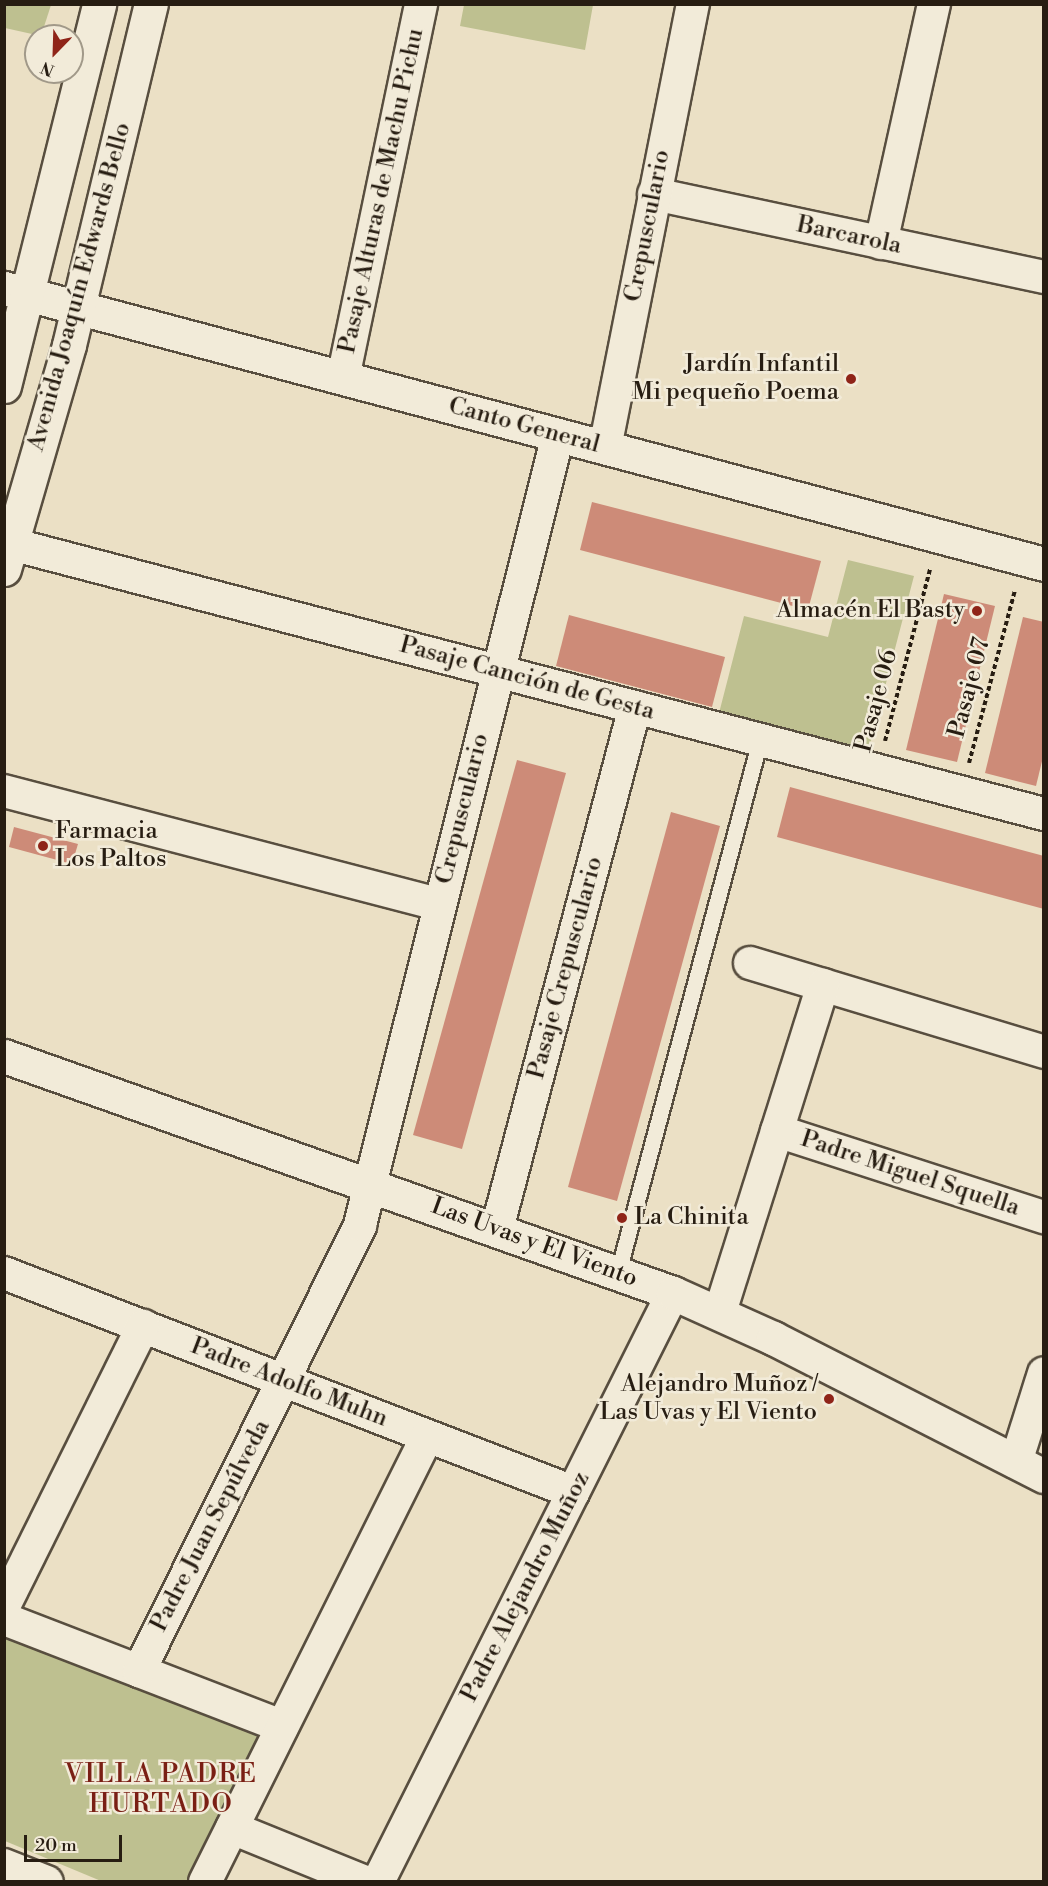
<!DOCTYPE html>
<html>
<head>
<meta charset="utf-8">
<style>
  body { margin:0 }
  #map { position:relative; width:1048px; height:1886px; overflow:hidden; background:#ebe0c5; font-family:"Libre Bodoni",serif }
  div>[style] { position:absolute }
  .green>* { inset:0; background:#bec090 }
  .building>* { inset:0; background:#cd8b78 }
  .path>* { height:4px; margin-top:-2px; transform-origin:0; background:repeating-linear-gradient(90deg,#271d12 0 4.5px,transparent 0 7.5px) }
  .roads { filter:drop-shadow(2px 0 #584e3f) drop-shadow(-2px 0 #584e3f) drop-shadow(0 2px #584e3f) drop-shadow(0 -2px #584e3f) }
  .service>* { height:15px; margin:-7.5px; padding:0 7.5px; transform-origin:7.5px; border-radius:7.5px; background:#f2ebd9 }
  .minor>* { height:32px; margin:-16px; padding:0 16px; transform-origin:16px; border-radius:16px; background:#f2ebd9 }
  .tertiary>* { height:33px; margin:-16.5px; padding:0 16.5px; transform-origin:16.5px; border-radius:16.5px; background:#f2ebd9 }
  .dots>* { width:16px; height:16px; translate:-50% -50%; box-sizing:border-box; border:3px solid #f2ebd9; border-radius:50% }
  span { translate:-50% -50%; white-space:nowrap; text-align:center; line-height:1.15; -webkit-text-stroke:5px #f2ebd9; paint-order:stroke }
  .street-label { font-size:24px; color:#271d12 }
  .poi-label { font-size:24px; color:#271d12 }
  .right { translate:-100% -50%; text-align:right }
  .left { translate:0 -50%; text-align:left }
  .neighbourhood-label { font-size:26px; color:#7a1f14; letter-spacing:1.5px }
  .frame { position:absolute; inset:0; border:6px solid #271d12; pointer-events:none }
  .north { position:absolute; left:24px; top:24px; width:60px; height:60px; box-sizing:border-box; background:#f2ebd9; border:2px solid #a19989; border-radius:50%; rotate:203deg; font-size:16px; font-weight:700; line-height:24px; text-align:center; color:#271d12 }
  .north::after { content:''; display:block; margin:auto; width:21px; height:27px; background:#8f2418; clip-path:polygon(50% 0,100% 100%,50% 72%,0 100%) }
  .scale { position:absolute; left:24px; top:1835px; width:98px; height:27px; box-sizing:border-box; border:3px solid #271d12; border-top:0; padding-left:8px; font-size:18px; line-height:21px; white-space:nowrap; color:#271d12; -webkit-text-stroke:4px #f2ebd9; paint-order:stroke }
</style>
</head>
<body>
<div id="map">
  <div class="green">
    <i style="clip-path:polygon(4px 5px,51px 5px,41px 36px,5px 28px)"></i>
    <i style="clip-path:polygon(464px 5px,464px 4px,593px 5px,585px 50px,460px 26px)"></i>
    <i style="clip-path:polygon(848px 560px,914px 576px,867px 756px,718px 717px,744px 616px,828px 637px)"></i>
    <i style="clip-path:polygon(8px 1636px,265px 1731px,195px 1881px,101px 1881px,5px 1841px,4px 1644px)"></i>
  </div>
  <div class="building">
    <i style="clip-path:polygon(592px 502px,821px 561px,808px 610px,580px 550px)"></i>
    <i style="clip-path:polygon(944px 594px,995px 606px,957px 762px,906px 750px)"></i>
    <i style="clip-path:polygon(569px 615px,725px 657px,712px 707px,556px 666px)"></i>
    <i style="clip-path:polygon(1023px 617px,1044px 622px,1044px 753px,1036px 786px,985px 773px)"></i>
    <i style="clip-path:polygon(517px 760px,566px 773px,462px 1149px,413px 1135px)"></i>
    <i style="clip-path:polygon(790px 787px,1044px 856px,1044px 909px,777px 837px)"></i>
    <i style="clip-path:polygon(671px 812px,720px 826px,617px 1201px,568px 1187px)"></i>
    <i style="clip-path:polygon(14px 827px,78px 844px,72px 864px,9px 847px)"></i>
  </div>
  <div class="path">
    <i style="left:885px;top:741px;width:178px;rotate:-75.3deg"></i>
    <i style="left:969px;top:763px;width:179px;rotate:-75.1deg"></i>
  </div>
  <div class="roads">
    <div class="service">
      <i style="left:618px;top:1272px;width:551px;rotate:-75.06deg"></i>
    </div>
    <div class="minor">
      <i style="left:654px;top:194px;width:399px;rotate:12deg"></i>
      <i style="left:881px;top:243px;width:245px;rotate:-77.5deg"></i>
      <i style="left:343px;top:378px;width:382px;rotate:-78.2deg"></i>
      <i style="left:605px;top:448px;width:453px;rotate:-78.8deg"></i>
      <i style="left:11px;top:544px;width:1068px;rotate:14.65deg"></i>
      <i style="left:4px;top:791px;width:449px;rotate:14.6deg"></i>
      <i style="left:750px;top:963px;width:307px;rotate:16.8deg"></i>
      <i style="left:777px;top:1131px;width:281px;rotate:17.9deg"></i>
      <i style="left:497px;top:1229px;width:540px;rotate:-75.19deg"></i>
      <i style="left:4px;top:1273px;width:610px;rotate:21.05deg"></i>
      <i style="left:720px;top:1312px;width:343px;rotate:-72.5deg"></i>
      <i style="left:1016px;top:1462px;width:93px;rotate:-72.5deg"></i>
      <i style="left:4px;top:1606px;width:313px;rotate:-63.6deg"></i>
      <i style="left:4px;top:1619px;width:298px;rotate:21.1deg"></i>
      <i style="left:139px;top:1671px;width:498px;rotate:-63.6deg"></i>
      <i style="left:360px;top:1225px;width:814px;rotate:-75.93deg"></i>
      <i style="left:232px;top:1828px;width:144px;rotate:22.1deg"></i>
      <i style="left:4px;top:1865px;width:46px;rotate:21.6deg"></i>
      <i style="left:205px;top:1882px;width:498px;rotate:-63.5deg"></i>
      <i style="left:378px;top:1882px;width:659px;rotate:-63.4deg"></i>
    </div>
    <div class="tertiary">
      <i style="left:4px;top:288px;width:1076px;rotate:14.86deg"></i>
      <i style="left:4px;top:386px;width:394px;rotate:-76deg"></i>
      <i style="left:4px;top:569px;width:233px;rotate:-73.8deg"></i>
      <i style="left:69px;top:345px;width:351px;rotate:-76.5deg"></i>
      <i style="left:4px;top:1056px;width:710px;rotate:19.51deg"></i>
      <i style="left:673px;top:1293px;width:110px;rotate:24.2deg"></i>
      <i style="left:773px;top:1338px;width:304px;rotate:27deg"></i>
    </div>
  </div>
  <div class="dots">
    <i style="left:851px;top:379px;background:#8f2418"></i>
    <i style="left:977px;top:611px;background:#8f2418"></i>
    <i style="left:43px;top:846px;background:#8f2418"></i>
    <i style="left:622px;top:1218px;background:#8f2418"></i>
    <i style="left:829px;top:1399px;background:#8f2418"></i>
  </div>
  <div class="street-label">
    <span style="left:382px;top:191px;rotate:-78deg">Pasaje Alturas de Machu Pichu</span>
    <span style="left:648px;top:226px;rotate:-79deg">Crepusculario</span>
    <span style="left:849px;top:236px;rotate:12deg">Barcarola</span>
    <span style="left:80px;top:287px;rotate:-75deg">Avenida Joaquín Edwards Bello</span>
    <span style="left:524px;top:426px;rotate:15deg">Canto General</span>
    <span style="left:527px;top:679px;rotate:15deg">Pasaje Canción de Gesta</span>
    <span style="left:970px;top:688px;rotate:-75deg">Pasaje 07</span>
    <span style="left:877px;top:701px;rotate:-75deg">Pasaje 06</span>
    <span style="left:463px;top:809px;rotate:-76deg">Crepusculario</span>
    <span style="left:566px;top:968px;rotate:-75deg">Pasaje Crepusculario</span>
    <span style="left:910px;top:1174px;rotate:18deg">Padre Miguel Squella</span>
    <span style="left:534px;top:1243px;rotate:20deg">Las Uvas y El Viento</span>
    <span style="left:289px;top:1383px;rotate:21deg">Padre Adolfo Muhn</span>
    <span style="left:211px;top:1526px;rotate:-63deg">Padre Juan Sepúlveda</span>
    <span style="left:526px;top:1587px;rotate:-63deg">Padre Alejandro Muñoz</span>
  </div>
  <div class="poi-label">
    <span class="right" style="left:839px;top:379px">Jardín Infantil<br>Mi pequeño Poema</span>
    <span class="right" style="left:965px;top:611px">Almacén El Basty</span>
    <span class="left" style="left:55px;top:846px">Farmacia<br>Los Paltos</span>
    <span class="left" style="left:634px;top:1218px">La Chinita</span>
    <span class="right" style="left:817px;top:1399px">Alejandro Muñoz /<br>Las Uvas y El Viento</span>
  </div>
  <div class="neighbourhood-label">
    <span style="left:161px;top:1790px">VILLA PADRE<br>HURTADO</span>
  </div>
  <div class="frame"></div>
  <div class="north">N</div>
  <div class="scale">20 m</div>
</div>
</body>
</html>
